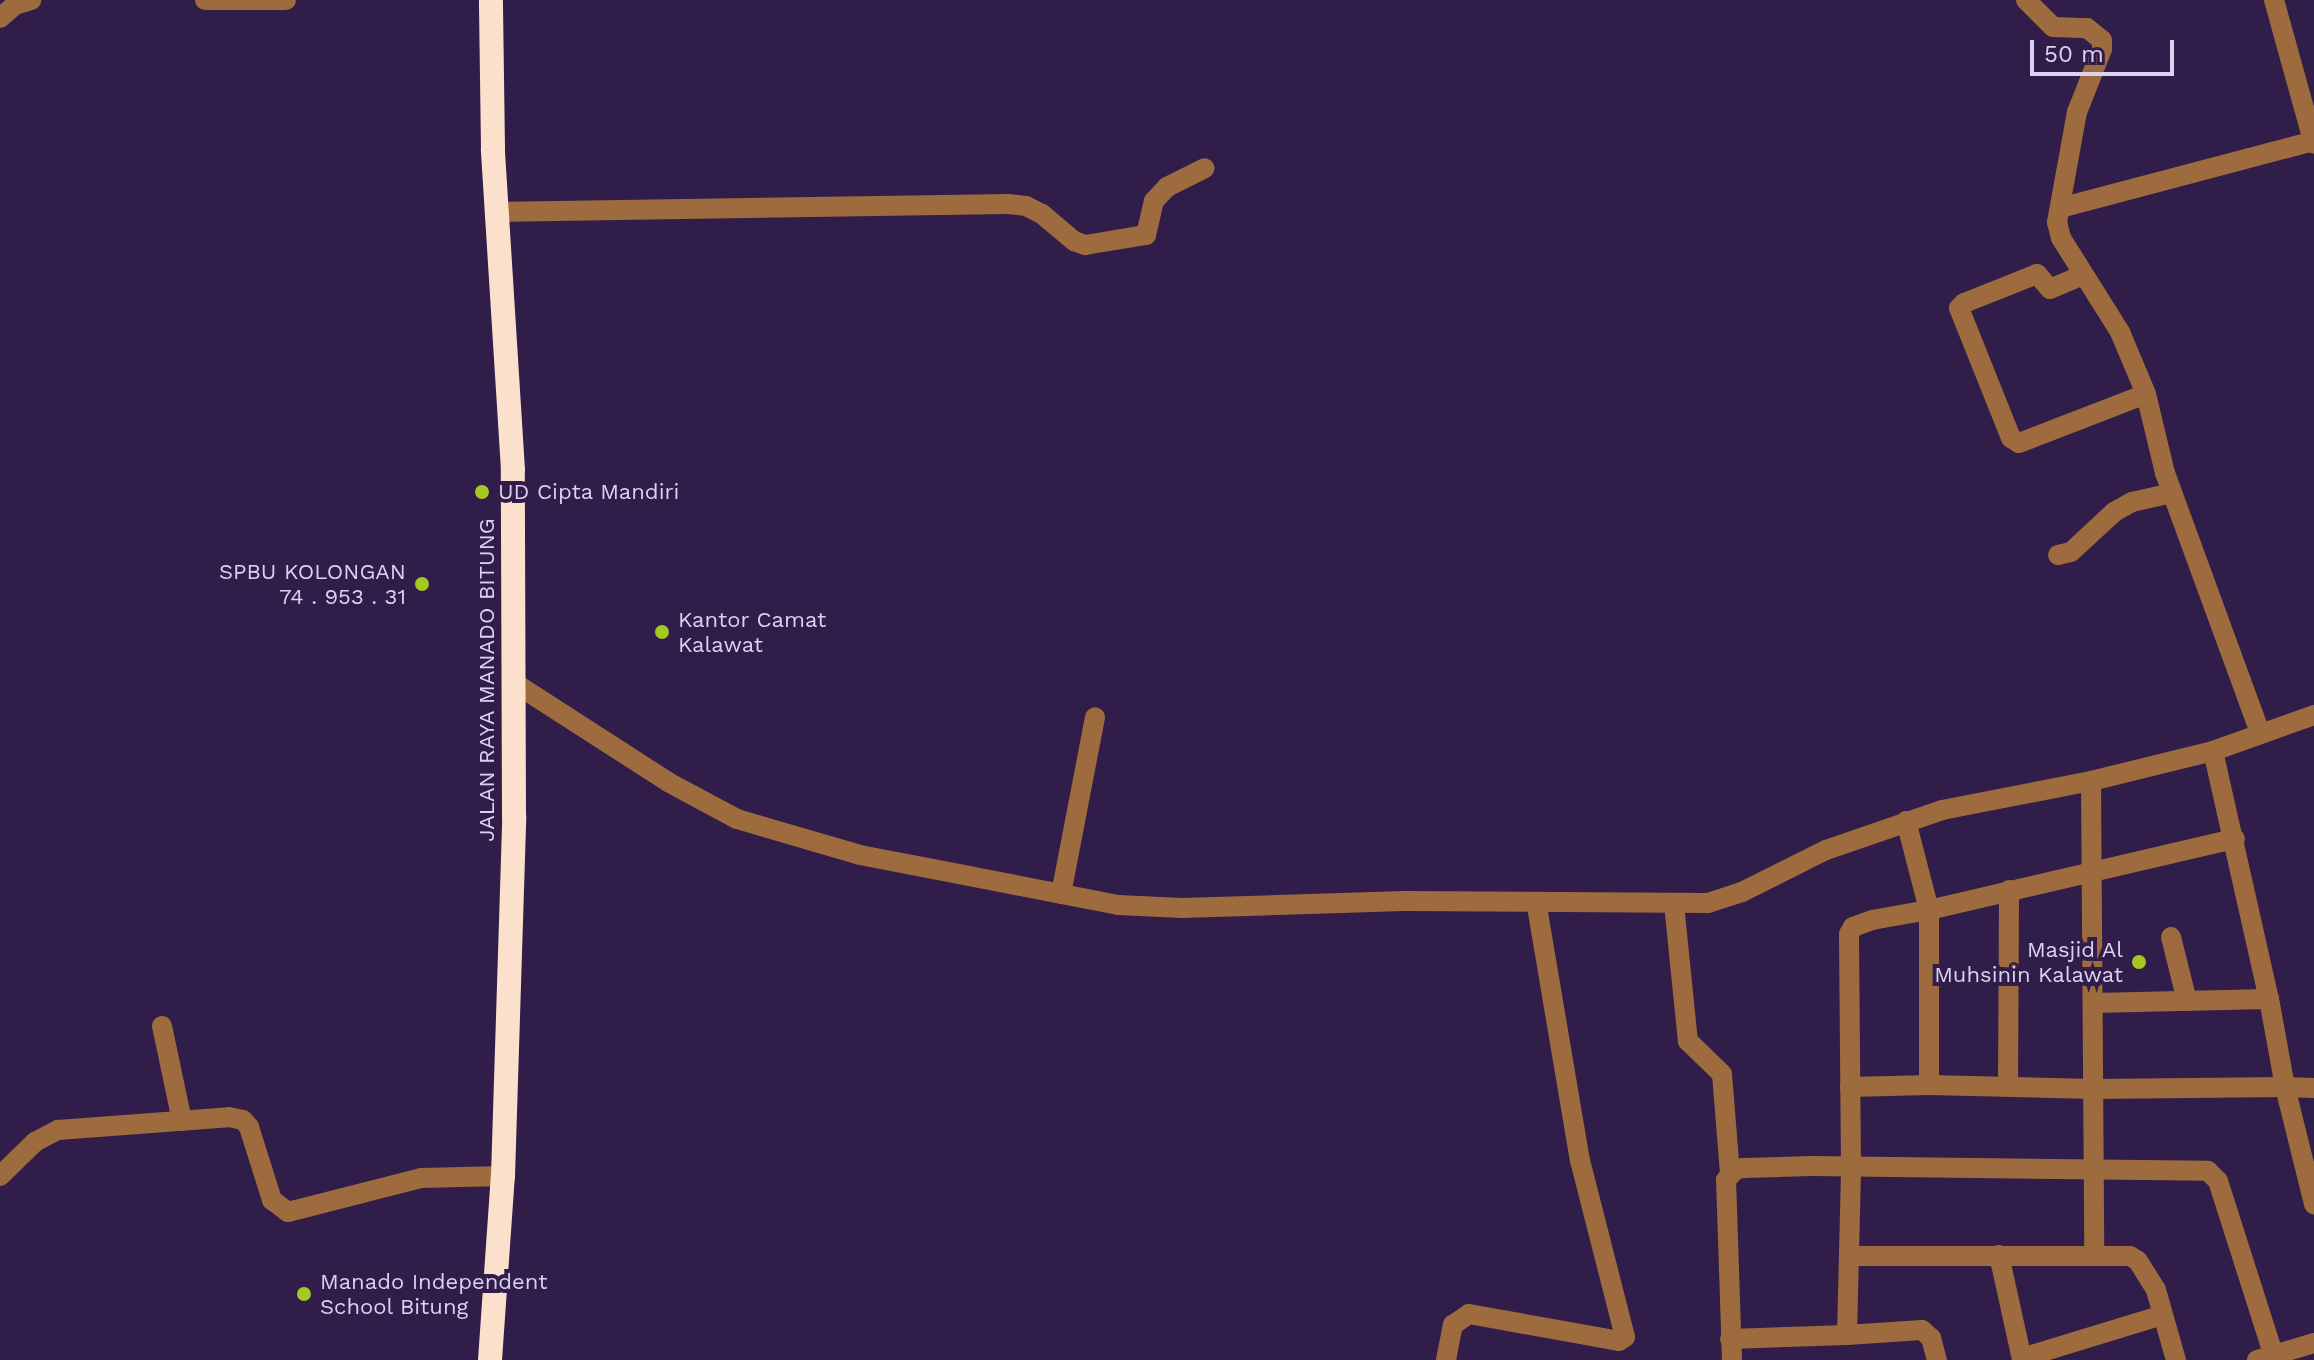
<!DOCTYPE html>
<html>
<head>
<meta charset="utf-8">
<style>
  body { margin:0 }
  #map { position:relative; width:2314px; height:1360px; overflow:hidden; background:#301d49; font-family:"Work Sans",sans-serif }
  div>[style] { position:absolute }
  .minor>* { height:20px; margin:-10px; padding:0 10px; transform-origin:10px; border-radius:10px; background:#9d6b3d }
  .highway>* { height:24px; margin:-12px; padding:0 12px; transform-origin:12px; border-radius:12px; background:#fbe1cc }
  .dots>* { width:22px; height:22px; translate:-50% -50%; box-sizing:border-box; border:4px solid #301d49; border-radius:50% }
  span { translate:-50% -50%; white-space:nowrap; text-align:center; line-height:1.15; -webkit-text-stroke:8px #301d49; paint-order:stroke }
  .poi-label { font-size:22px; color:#dcd2ef }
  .left { translate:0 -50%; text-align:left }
  .right { translate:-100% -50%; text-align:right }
  .street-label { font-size:22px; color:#dcd2ef }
  .scale { position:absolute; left:2030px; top:40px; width:144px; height:36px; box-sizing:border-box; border:4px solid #dcd2ef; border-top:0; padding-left:10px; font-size:24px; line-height:28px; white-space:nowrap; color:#dcd2ef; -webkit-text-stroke:6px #301d49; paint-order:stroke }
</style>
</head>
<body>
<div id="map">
  <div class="minor">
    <i style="left:205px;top:0;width:81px"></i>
    <i style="left:2026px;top:0;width:38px;rotate:45deg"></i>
    <i style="left:2053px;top:27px;width:34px;rotate:2deg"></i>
    <i style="left:2087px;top:28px;width:19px;rotate:39deg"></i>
    <i style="left:2102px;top:40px;width:9px;rotate:90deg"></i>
    <i style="left:2102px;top:49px;width:68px;rotate:111.6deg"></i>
    <i style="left:2077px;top:112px;width:112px;rotate:100.3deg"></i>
    <i style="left:2057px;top:222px;width:16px;rotate:76deg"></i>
    <i style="left:2061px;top:238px;width:111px;rotate:57.9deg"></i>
    <i style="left:2120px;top:332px;width:67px;rotate:67.2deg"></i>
    <i style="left:2146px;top:394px;width:81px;rotate:76.5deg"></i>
    <i style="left:2165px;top:473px;width:277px;rotate:69.9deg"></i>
    <i style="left:2274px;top:0;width:149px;rotate:74.5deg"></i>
    <i style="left:0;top:18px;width:20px;rotate:-41deg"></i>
    <i style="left:15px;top:5px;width:17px;rotate:-17deg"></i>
    <i style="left:2060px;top:208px;width:262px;rotate:-14.8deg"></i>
    <i style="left:497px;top:212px;width:511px;rotate:-0.9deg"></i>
    <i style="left:1008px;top:204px;width:18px;rotate:6deg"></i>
    <i style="left:1026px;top:206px;width:18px;rotate:27deg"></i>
    <i style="left:1042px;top:214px;width:42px;rotate:40.2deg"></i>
    <i style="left:1074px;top:241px;width:12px;rotate:20deg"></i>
    <i style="left:1085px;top:245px;width:62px;rotate:-9.3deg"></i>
    <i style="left:1146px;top:235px;width:35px;rotate:-77deg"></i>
    <i style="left:1154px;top:201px;width:19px;rotate:-47deg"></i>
    <i style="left:1167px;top:187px;width:42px;rotate:-26.6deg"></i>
    <i style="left:2083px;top:275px;width:36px;rotate:157deg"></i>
    <i style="left:2050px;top:289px;width:20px;rotate:-131deg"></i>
    <i style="left:2037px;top:274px;width:79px;rotate:158.3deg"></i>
    <i style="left:1964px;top:303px;width:7px;rotate:135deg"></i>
    <i style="left:1959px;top:308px;width:140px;rotate:68.2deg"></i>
    <i style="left:2011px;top:438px;width:9px;rotate:32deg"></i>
    <i style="left:2019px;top:443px;width:136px;rotate:-21.1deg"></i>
    <i style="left:2058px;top:555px;width:13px;rotate:-13deg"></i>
    <i style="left:2071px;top:552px;width:59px;rotate:-42.9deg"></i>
    <i style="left:2114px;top:512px;width:21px;rotate:-29deg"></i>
    <i style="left:2132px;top:502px;width:41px;rotate:-12.7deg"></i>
    <i style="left:513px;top:682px;width:184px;rotate:32.8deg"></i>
    <i style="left:668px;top:782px;width:78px;rotate:28.2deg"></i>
    <i style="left:737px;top:819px;width:128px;rotate:16.3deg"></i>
    <i style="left:860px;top:855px;width:116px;rotate:10.9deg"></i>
    <i style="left:974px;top:877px;width:147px;rotate:11deg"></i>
    <i style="left:1118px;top:905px;width:64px;rotate:2.7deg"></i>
    <i style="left:1182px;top:908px;width:222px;rotate:-1.8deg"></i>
    <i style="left:1404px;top:901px;width:304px;rotate:0.4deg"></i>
    <i style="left:1708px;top:903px;width:36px;rotate:-18deg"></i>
    <i style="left:1742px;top:892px;width:94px;rotate:-26.6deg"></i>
    <i style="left:1826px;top:850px;width:123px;rotate:-19deg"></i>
    <i style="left:1942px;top:810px;width:152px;rotate:-11deg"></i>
    <i style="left:2091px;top:781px;width:126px;rotate:-13.8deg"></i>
    <i style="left:2213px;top:751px;width:107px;rotate:-19.6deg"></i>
    <i style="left:2213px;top:751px;width:254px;rotate:77.3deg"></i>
    <i style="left:2269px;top:999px;width:89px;rotate:79.7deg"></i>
    <i style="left:2285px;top:1087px;width:29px;rotate:2deg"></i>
    <i style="left:2091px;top:781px;width:473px;rotate:89.6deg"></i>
    <i style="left:1906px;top:821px;width:92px;rotate:75.5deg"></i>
    <i style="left:1929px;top:910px;width:314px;rotate:-13.1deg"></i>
    <i style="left:1061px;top:894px;width:180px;rotate:-79.1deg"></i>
    <i style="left:1674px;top:904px;width:138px;rotate:84.2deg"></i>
    <i style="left:1688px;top:1041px;width:47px;rotate:44.1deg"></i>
    <i style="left:1722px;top:1074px;width:100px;rotate:85.4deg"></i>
    <i style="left:2171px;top:937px;width:66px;rotate:76deg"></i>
    <i style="left:2093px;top:1003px;width:176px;rotate:-1.3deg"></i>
    <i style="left:162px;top:1026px;width:97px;rotate:78.1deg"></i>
    <i style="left:2008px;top:1086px;width:196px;rotate:-89.7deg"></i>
    <i style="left:1850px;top:1087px;width:79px;rotate:-1.5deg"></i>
    <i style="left:0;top:1176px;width:49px;rotate:-44.2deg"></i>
    <i style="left:35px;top:1142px;width:26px;rotate:-28deg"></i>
    <i style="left:58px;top:1130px;width:171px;rotate:-4.3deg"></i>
    <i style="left:229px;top:1117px;width:14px;rotate:12deg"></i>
    <i style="left:243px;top:1120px;width:9px;rotate:49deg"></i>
    <i style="left:249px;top:1127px;width:77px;rotate:72.5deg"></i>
    <i style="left:272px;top:1200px;width:20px;rotate:37deg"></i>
    <i style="left:288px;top:1212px;width:137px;rotate:-14.3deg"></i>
    <i style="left:421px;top:1178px;width:82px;rotate:-1.4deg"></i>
    <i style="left:1999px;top:1255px;width:107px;rotate:77.6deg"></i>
    <i style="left:1849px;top:1256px;width:281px"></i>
    <i style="left:2130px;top:1256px;width:9px;rotate:32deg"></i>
    <i style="left:2138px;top:1261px;width:34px;rotate:58deg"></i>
    <i style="left:2156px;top:1290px;width:73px;rotate:74.1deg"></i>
    <i style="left:1847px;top:1335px;width:75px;rotate:-3.8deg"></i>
    <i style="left:1922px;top:1330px;width:12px;rotate:42deg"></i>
    <i style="left:1931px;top:1338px;width:23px;rotate:75deg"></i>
    <i style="left:1730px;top:1339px;width:117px;rotate:-2deg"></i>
    <i style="left:1847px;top:1335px;width:168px;rotate:-88.6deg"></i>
    <i style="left:1851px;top:1167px;width:233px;rotate:-90.5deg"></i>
    <i style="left:1849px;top:934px;width:8px;rotate:-60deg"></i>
    <i style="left:1853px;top:927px;width:20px;rotate:-20deg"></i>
    <i style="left:1872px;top:920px;width:58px;rotate:-10deg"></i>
    <i style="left:1929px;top:910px;width:175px;rotate:90deg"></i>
    <i style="left:1929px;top:1085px;width:165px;rotate:1.4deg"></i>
    <i style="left:2094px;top:1089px;width:191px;rotate:-0.6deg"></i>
    <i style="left:2285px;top:1087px;width:121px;rotate:76.1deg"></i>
    <i style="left:2022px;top:1358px;width:147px;rotate:-17deg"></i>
    <i style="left:1446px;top:1360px;width:36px;rotate:-79deg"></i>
    <i style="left:1453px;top:1325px;width:19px;rotate:-35deg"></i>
    <i style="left:1469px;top:1314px;width:152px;rotate:10.2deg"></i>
    <i style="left:1619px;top:1341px;width:7px;rotate:-34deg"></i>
    <i style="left:1625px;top:1337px;width:182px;rotate:-104.3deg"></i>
    <i style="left:1580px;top:1161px;width:263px;rotate:-99.6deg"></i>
    <i style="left:1732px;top:1360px;width:180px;rotate:-91.9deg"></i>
    <i style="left:1726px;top:1180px;width:15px;rotate:-48deg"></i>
    <i style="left:1736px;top:1169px;width:8px;rotate:-7deg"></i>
    <i style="left:1744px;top:1168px;width:68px;rotate:-1.7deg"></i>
    <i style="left:1812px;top:1166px;width:396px;rotate:0.7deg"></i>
    <i style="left:2208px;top:1171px;width:14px;rotate:45deg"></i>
    <i style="left:2218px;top:1181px;width:188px;rotate:72.3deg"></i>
    <i style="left:2257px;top:1360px;width:59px;rotate:-16.6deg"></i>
  </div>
  <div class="highway">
    <i style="left:490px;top:1360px;width:184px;rotate:-86deg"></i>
    <i style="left:503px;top:1176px;width:359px;rotate:-88.2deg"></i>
    <i style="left:514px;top:817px;width:347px;rotate:-90.2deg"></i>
    <i style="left:513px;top:470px;width:322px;rotate:-93.6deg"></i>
    <i style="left:493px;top:149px;width:149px;rotate:-90.8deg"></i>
  </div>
  <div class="dots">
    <i style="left:482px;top:492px;background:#a5c823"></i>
    <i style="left:422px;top:584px;background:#a5c823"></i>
    <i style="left:662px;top:632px;background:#a5c823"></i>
    <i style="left:2139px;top:962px;background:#a5c823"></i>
    <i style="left:304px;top:1294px;background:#a5c823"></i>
  </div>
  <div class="poi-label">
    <span class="left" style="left:498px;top:492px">UD Cipta Mandiri</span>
    <span class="right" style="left:406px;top:584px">SPBU KOLONGAN<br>74 . 953 . 31</span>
    <span class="left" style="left:678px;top:632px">Kantor Camat<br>Kalawat</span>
    <span class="right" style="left:2123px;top:962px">Masjid Al<br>Muhsinin Kalawat</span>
    <span class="left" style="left:320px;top:1294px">Manado Independent<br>School Bitung</span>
  </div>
  <div class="street-label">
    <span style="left:487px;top:680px;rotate:-90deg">JALAN RAYA MANADO BITUNG</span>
  </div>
  <div class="scale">50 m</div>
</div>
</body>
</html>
